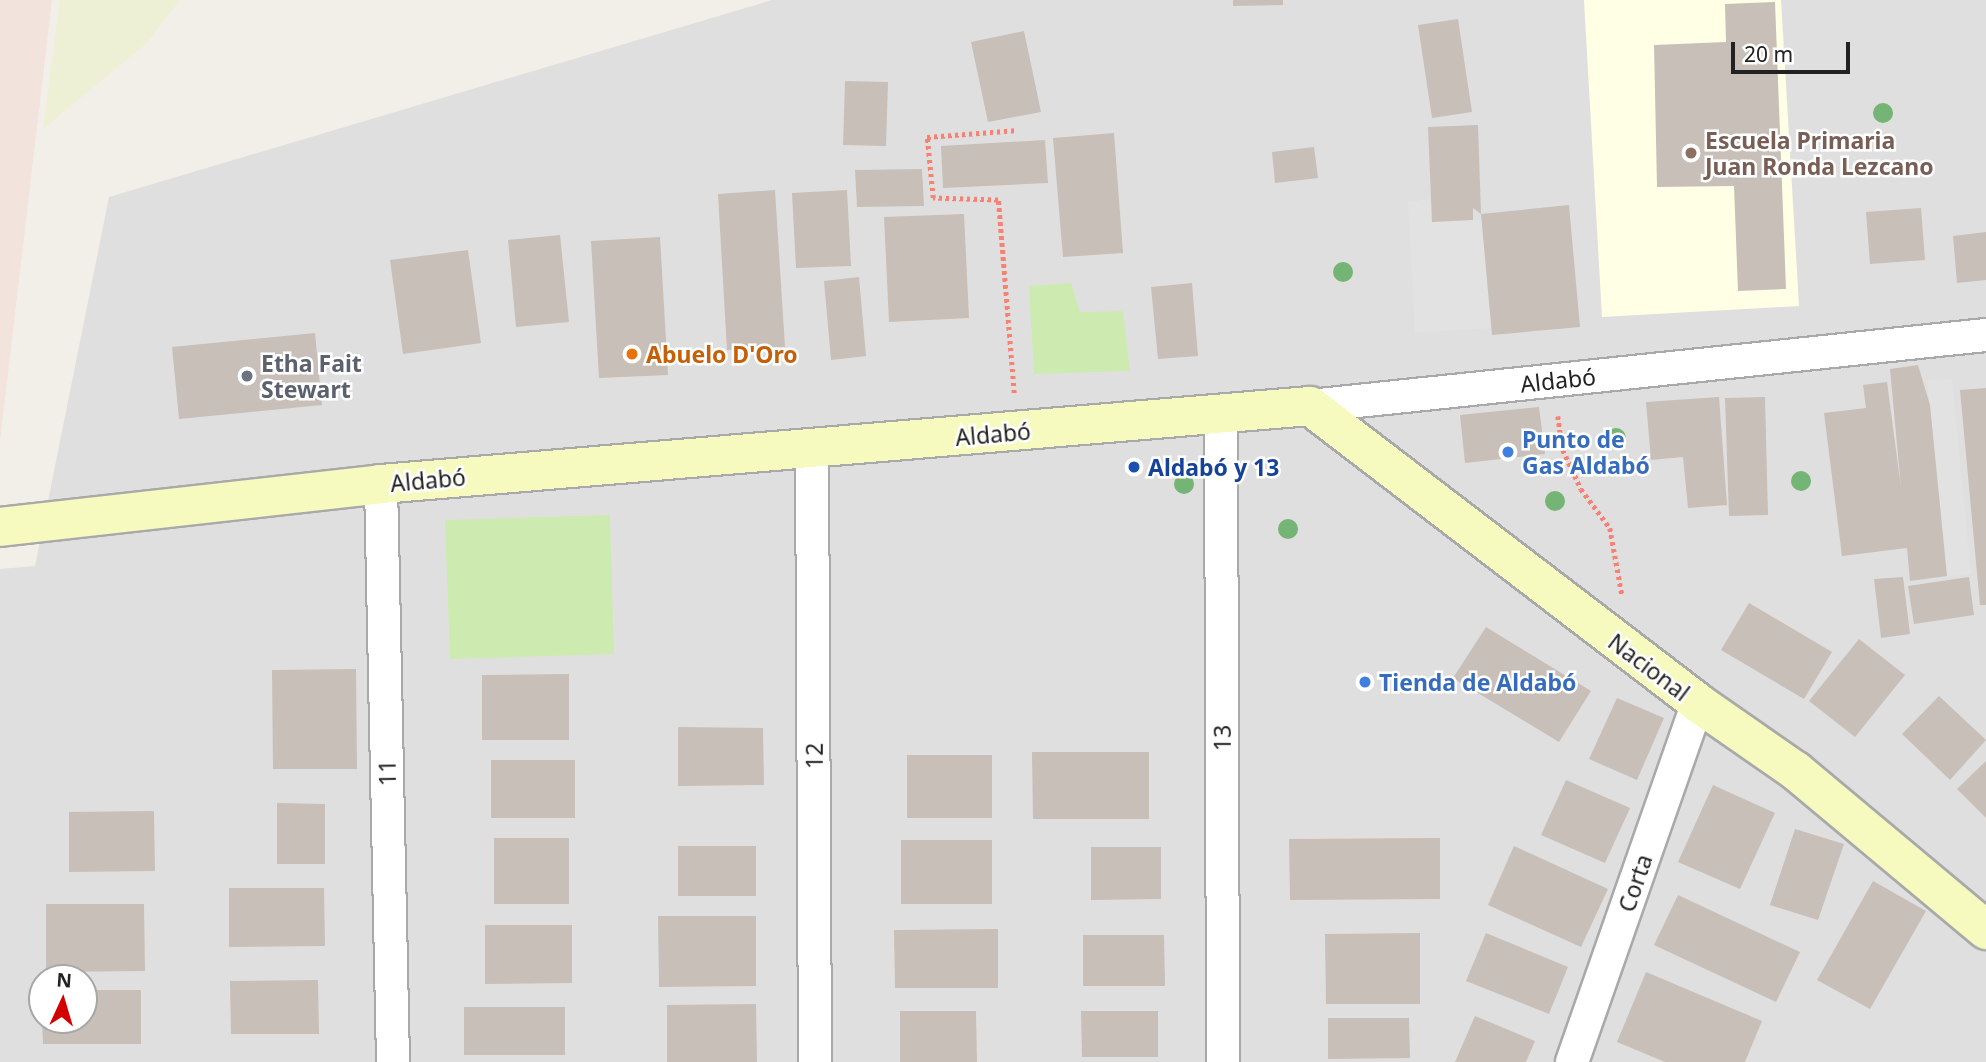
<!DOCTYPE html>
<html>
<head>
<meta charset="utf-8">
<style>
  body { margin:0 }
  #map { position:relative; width:1986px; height:1062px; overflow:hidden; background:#f2efe9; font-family:"Noto Sans",sans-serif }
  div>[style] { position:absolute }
  .residential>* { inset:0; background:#e0dfdf }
  .education>* { inset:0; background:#ffffe5 }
  .military>* { inset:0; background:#f3e3dd }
  .farmland>* { inset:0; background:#eef0d5 }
  .grass>* { inset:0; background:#cdebb0 }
  .parking>* { inset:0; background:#e2e2e2 }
  .building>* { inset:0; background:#c7bfb8 }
  .path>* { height:4.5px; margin-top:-2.25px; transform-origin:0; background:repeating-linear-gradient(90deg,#fa8072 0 3.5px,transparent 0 7px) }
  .roads { filter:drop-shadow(2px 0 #a9a9a9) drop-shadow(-2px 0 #a9a9a9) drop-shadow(0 2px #a9a9a9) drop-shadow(0 -2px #a9a9a9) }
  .street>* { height:32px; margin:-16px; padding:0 16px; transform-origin:16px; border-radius:16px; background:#fff }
  .secondary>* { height:38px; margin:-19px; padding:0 19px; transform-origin:19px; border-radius:19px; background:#f7fabf }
  .trees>* { width:20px; height:20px; margin:-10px; border-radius:50%; background:#74b475 }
  .dots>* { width:19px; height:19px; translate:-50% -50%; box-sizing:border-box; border:4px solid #fff; border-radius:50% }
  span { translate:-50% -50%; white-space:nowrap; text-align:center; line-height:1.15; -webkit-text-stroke:5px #fff; paint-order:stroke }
  .education-label { font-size:23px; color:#785e54; font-weight:700 }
  .left { translate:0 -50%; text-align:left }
  .food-label { font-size:23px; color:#c56008; font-weight:700 }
  .worship-label { font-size:23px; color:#5b616d; font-weight:700 }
  .street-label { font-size:23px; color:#222 }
  .shop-label { font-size:23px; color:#366cbe; font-weight:700 }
  .transit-label { font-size:23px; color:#164399; font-weight:700 }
  .north { position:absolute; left:28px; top:964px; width:70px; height:70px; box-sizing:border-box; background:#fff; border:2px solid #a7a7a7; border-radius:50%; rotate:4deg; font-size:19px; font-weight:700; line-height:28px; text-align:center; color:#222 }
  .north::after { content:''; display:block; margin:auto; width:24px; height:32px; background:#d40000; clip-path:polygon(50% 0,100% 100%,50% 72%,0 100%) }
  .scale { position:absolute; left:1731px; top:42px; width:119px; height:32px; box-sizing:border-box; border:4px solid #222; border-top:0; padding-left:9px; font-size:21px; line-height:24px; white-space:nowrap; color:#222; -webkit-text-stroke:5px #fff; paint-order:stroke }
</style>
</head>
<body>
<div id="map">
  <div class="residential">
    <i style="clip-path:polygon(evenodd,772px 0,1986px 0,1986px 1062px,0 1062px,0 569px,35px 566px,109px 197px,772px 0,42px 978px,84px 978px,84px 1020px,42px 1020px,42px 978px)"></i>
  </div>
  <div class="education">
    <i style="clip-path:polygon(1584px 0,1781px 0,1799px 306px,1602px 317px)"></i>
  </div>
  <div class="military">
    <i style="clip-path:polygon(0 0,52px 0,0 441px)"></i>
  </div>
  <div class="farmland">
    <i style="clip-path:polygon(60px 0,180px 0,147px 43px,43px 129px)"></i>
  </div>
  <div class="grass">
    <i style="clip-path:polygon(1071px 283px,1080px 312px,1123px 311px,1130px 371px,1034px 374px,1029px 286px)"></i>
    <i style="clip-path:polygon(610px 515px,614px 654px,450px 659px,445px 520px)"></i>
  </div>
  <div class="parking">
    <i style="clip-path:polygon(1431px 199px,1432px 222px,1482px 220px,1491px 328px,1415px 333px,1408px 202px)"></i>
    <i style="clip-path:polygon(1952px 379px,1971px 574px,1947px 576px,1927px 381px)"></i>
  </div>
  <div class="building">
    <i style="clip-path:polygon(1233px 0,1283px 0,1283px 5px,1233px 6px)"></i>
    <i style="clip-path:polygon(1775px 2px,1786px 289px,1738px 291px,1734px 186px,1657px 187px,1654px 45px,1726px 42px,1725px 4px)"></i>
    <i style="clip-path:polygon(1458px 19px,1472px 112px,1432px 118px,1418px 25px)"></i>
    <i style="clip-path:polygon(1024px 31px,1041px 112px,988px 122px,971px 42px)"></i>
    <i style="clip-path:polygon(845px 81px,888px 82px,886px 146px,843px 145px)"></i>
    <i style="clip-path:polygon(1478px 125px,1481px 214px,1569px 205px,1580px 327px,1492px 335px,1481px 214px,1473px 208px,1473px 220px,1432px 222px,1428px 127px)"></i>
    <i style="clip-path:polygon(1114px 133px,1123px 253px,1063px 257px,1053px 138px)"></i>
    <i style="clip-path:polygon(1045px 140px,1048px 183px,943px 188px,941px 146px)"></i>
    <i style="clip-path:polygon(1314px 147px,1318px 178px,1275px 183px,1272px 152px)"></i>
    <i style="clip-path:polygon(922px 169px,924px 206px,857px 207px,855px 170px)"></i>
    <i style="clip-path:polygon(775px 190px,785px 347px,727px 350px,718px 194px)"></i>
    <i style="clip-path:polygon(847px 190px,851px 266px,796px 268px,792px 193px)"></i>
    <i style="clip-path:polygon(1921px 208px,1925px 260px,1870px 264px,1866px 212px)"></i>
    <i style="clip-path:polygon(964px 214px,969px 318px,889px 322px,884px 217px)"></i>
    <i style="clip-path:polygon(1986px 232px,1986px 280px,1957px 283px,1953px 236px)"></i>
    <i style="clip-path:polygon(560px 235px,569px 322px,516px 327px,508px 240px)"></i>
    <i style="clip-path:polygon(660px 237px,668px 375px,599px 378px,591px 241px)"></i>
    <i style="clip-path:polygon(468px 250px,481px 343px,403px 354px,390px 260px)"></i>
    <i style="clip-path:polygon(859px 277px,866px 356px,831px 360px,824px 281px)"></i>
    <i style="clip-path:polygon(1192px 283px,1198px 356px,1158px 359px,1151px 287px)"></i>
    <i style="clip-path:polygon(315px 333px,322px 405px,179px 419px,172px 347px)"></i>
    <i style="clip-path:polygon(1918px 365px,1930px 405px,1947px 576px,1910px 581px,1907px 548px,1842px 556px,1824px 413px,1866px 408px,1863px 385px,1887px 382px,1901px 488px,1890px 369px)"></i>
    <i style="clip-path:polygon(1986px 388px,1986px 605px,1980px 605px,1960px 390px)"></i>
    <i style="clip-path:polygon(1719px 397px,1727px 505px,1688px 508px,1683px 457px,1651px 460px,1646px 402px)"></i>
    <i style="clip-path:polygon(1765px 397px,1768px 515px,1729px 516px,1725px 398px)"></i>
    <i style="clip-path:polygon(1539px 407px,1545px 454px,1465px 463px,1460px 415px)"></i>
    <i style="clip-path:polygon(1903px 577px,1910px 634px,1881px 638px,1874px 579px)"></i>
    <i style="clip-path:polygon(1969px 577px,1974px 615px,1914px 624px,1908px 586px)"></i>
    <i style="clip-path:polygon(1749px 603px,1832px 652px,1804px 699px,1721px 650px)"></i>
    <i style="clip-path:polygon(1486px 627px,1591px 691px,1559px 742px,1453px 678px)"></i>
    <i style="clip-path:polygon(1859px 639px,1905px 675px,1855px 737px,1809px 701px)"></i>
    <i style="clip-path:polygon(356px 669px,357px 769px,273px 769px,272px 670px)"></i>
    <i style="clip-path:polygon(569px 674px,569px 740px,482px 740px,482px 675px)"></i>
    <i style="clip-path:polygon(1939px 696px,1986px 740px,1950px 780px,1902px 734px)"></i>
    <i style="clip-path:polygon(1617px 698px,1664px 718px,1637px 780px,1589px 759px)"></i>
    <i style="clip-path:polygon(678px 727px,763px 728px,764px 785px,678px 786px)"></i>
    <i style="clip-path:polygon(1032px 752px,1149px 752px,1149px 819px,1033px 819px)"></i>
    <i style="clip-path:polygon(907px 755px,992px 755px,992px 818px,907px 818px)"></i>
    <i style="clip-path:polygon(491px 760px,575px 760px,575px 818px,491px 818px)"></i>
    <i style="clip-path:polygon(1986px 761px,1986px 818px,1957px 789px)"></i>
    <i style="clip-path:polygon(1566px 780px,1630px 808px,1605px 863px,1541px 835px)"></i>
    <i style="clip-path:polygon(1713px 785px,1775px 813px,1740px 889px,1678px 862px)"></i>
    <i style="clip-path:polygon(277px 803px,325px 804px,325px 864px,277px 864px)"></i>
    <i style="clip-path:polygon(154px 811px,155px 871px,69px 872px,69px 812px)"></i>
    <i style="clip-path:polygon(1795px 829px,1844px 844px,1818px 920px,1770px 905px)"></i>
    <i style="clip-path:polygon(494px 838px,569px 838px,569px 904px,494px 904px)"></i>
    <i style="clip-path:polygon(1440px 838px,1440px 899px,1290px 900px,1289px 839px)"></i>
    <i style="clip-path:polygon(901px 840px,992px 840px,992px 904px,901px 904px)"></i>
    <i style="clip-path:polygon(678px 846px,756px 846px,756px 896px,678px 896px)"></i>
    <i style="clip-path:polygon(1514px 846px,1608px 889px,1581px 947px,1488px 905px)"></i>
    <i style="clip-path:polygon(1091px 847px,1161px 847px,1161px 899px,1091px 900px)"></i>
    <i style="clip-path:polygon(1873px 881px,1926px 911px,1870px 1009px,1817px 980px)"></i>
    <i style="clip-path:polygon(229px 888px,324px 888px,325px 946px,229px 947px)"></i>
    <i style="clip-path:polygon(1678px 895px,1800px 952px,1776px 1002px,1654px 945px)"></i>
    <i style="clip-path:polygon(46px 904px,144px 904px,145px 971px,46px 972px)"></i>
    <i style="clip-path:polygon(658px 916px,756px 916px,756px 986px,659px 987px)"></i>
    <i style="clip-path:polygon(485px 925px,572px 925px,572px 983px,485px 984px)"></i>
    <i style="clip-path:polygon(998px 929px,998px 988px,895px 988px,894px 930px)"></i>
    <i style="clip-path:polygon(1420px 933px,1420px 1004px,1326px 1004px,1325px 934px)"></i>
    <i style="clip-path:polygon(1486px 933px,1568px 967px,1549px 1014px,1466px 981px)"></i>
    <i style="clip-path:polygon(1083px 935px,1164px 935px,1165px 986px,1083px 986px)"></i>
    <i style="clip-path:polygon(1646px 972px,1762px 1021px,1745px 1062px,1665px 1062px,1617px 1042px)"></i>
    <i style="clip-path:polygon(318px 980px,319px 1034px,231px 1034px,230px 981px)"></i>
    <i style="clip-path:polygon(84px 990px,141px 990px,141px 1044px,43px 1044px,42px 1020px,84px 1020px)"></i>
    <i style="clip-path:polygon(756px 1004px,757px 1062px,667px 1062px,667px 1005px)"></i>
    <i style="clip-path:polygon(464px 1007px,565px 1007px,565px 1055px,464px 1055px)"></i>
    <i style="clip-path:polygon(900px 1011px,976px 1011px,977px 1062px,900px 1062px)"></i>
    <i style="clip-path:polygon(1081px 1011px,1158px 1011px,1158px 1057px,1082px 1057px)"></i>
    <i style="clip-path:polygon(1475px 1016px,1535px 1041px,1526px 1062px,1455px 1062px)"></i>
    <i style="clip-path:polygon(1328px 1018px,1409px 1018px,1410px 1058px,1328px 1059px)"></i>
  </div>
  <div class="path">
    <i style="left:1014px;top:393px;width:194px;rotate:-94.7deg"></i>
    <i style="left:998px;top:200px;width:65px;rotate:-178.2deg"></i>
    <i style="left:933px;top:198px;width:61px;rotate:-95.6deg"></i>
    <i style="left:927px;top:137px;width:91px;rotate:-4.4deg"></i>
    <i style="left:1558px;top:416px;width:34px;rotate:82deg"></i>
    <i style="left:1563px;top:450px;width:43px;rotate:65.2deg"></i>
    <i style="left:1581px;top:489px;width:49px;rotate:53.4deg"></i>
    <i style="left:1610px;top:528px;width:68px;rotate:79.8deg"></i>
  </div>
  <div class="roads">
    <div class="street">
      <i style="left:1310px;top:406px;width:680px;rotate:-6deg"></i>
      <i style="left:1221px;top:414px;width:648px;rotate:89.82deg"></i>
      <i style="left:812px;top:450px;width:612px;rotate:89.72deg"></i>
      <i style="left:381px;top:484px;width:578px;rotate:88.81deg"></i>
      <i style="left:1572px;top:1062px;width:380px;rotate:-70.7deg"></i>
    </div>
    <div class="secondary">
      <i style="left:0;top:527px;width:383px;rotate:-6.4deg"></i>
      <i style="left:381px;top:484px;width:932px;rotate:-4.8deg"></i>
      <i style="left:1310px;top:406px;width:489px;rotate:37.4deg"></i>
      <i style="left:1698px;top:703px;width:119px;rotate:34.8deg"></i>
      <i style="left:1796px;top:771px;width:248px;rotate:39.9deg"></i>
    </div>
  </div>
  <div class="trees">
    <i style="left:1883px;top:113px"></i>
    <i style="left:1343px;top:272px"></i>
    <i style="left:1616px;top:438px"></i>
    <i style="left:1801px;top:481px"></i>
    <i style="left:1184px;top:484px"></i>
    <i style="left:1555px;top:501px"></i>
    <i style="left:1288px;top:529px"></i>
  </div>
  <div class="dots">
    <i style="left:1691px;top:153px;background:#8d6e63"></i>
    <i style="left:632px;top:354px;background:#e8710a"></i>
    <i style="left:247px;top:376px;background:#6b7280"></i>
    <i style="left:1508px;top:452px;background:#3f7fe0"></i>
    <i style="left:1134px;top:467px;background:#1a4fb4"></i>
    <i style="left:1365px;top:682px;background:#3f7fe0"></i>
  </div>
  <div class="education-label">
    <span class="left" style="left:1705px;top:153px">Escuela Primaria<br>Juan Ronda Lezcano</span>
  </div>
  <div class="food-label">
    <span class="left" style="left:646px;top:354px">Abuelo D'Oro</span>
  </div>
  <div class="worship-label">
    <span class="left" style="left:261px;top:376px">Etha Fait<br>Stewart</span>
  </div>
  <div class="street-label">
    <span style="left:1558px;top:380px;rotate:-6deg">Aldabó</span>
    <span style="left:993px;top:434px;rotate:-5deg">Aldabó</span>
    <span style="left:428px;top:480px;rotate:-5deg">Aldabó</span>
    <span style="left:1649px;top:667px;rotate:37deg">Nacional</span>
    <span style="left:1222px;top:738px;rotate:-90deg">13</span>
    <span style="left:814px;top:756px;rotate:-90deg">12</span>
    <span style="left:387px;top:773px;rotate:-91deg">11</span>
    <span style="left:1635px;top:883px;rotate:-71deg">Corta</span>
  </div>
  <div class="shop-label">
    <span class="left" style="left:1522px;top:452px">Punto de<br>Gas Aldabó</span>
    <span class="left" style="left:1379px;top:682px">Tienda de Aldabó</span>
  </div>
  <div class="transit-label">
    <span class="left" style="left:1148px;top:467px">Aldabó y 13</span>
  </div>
  <div class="north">N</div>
  <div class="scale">20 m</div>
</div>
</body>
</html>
